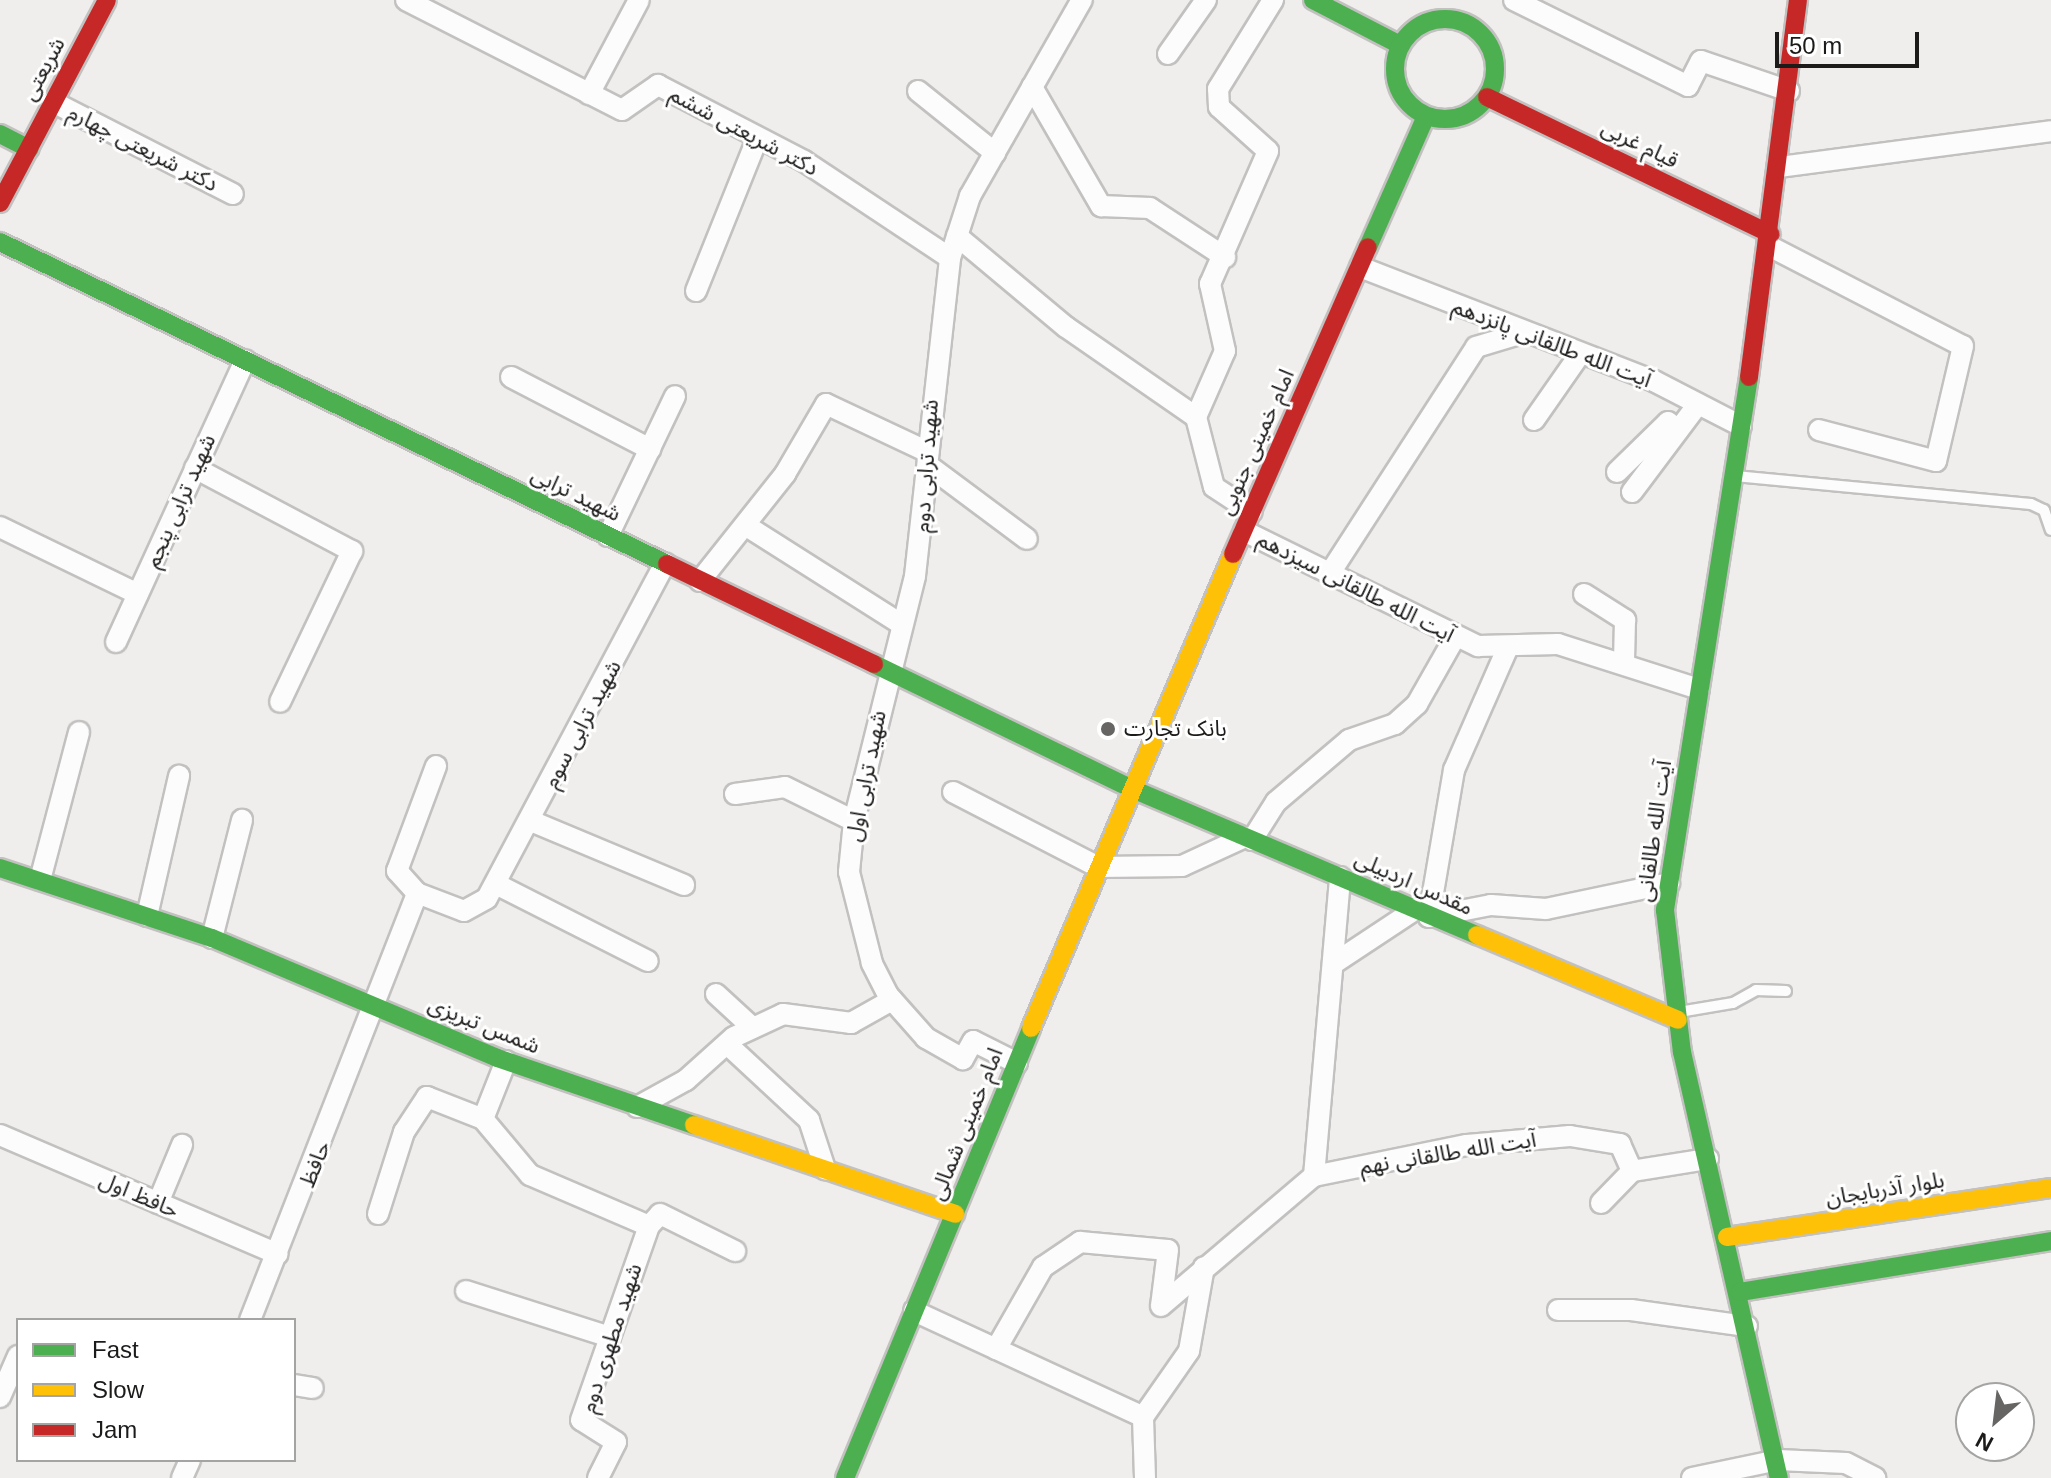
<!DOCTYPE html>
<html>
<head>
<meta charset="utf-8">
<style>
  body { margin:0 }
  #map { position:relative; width:2051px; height:1478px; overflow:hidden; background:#f0eeec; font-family:Helvetica,"Noto Sans Arabic",sans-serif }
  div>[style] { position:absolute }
  .roads { filter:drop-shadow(2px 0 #c2c1c0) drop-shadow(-2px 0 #c2c1c0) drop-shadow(0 2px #c2c1c0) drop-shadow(0 -2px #c2c1c0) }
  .lane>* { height:10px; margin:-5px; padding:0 5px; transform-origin:5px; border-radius:5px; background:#fdfcfc }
  .street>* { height:20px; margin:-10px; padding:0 10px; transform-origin:10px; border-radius:10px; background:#fdfcfc }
  .fast>* { height:18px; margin:-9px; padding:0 9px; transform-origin:9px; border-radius:9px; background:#4caf50 }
  .fast>.ring { margin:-9px; padding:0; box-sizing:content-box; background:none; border:18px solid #4caf50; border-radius:50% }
  .slow>* { height:18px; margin:-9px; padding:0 9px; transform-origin:9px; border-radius:9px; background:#ffc107 }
  .jam>* { height:18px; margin:-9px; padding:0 9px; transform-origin:9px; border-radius:9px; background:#c62828 }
  .dots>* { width:22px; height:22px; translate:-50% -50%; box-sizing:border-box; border:4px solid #fff; border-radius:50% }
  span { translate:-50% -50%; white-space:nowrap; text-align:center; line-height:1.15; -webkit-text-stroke:6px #fff; paint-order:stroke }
  .street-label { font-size:22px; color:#1c1b1a }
  .poi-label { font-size:22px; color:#1c1b1a }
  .left { translate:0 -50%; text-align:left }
  .legend { position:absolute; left:16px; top:1318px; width:280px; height:144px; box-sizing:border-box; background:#fff; border:2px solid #a4a4a3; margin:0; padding:10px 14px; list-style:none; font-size:24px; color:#1c1b1a }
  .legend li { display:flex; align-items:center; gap:16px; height:40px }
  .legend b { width:40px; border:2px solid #a4a4a3 }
  .north { position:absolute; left:1955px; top:1382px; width:80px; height:80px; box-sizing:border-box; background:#fff; border:2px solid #a4a4a3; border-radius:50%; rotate:208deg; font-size:22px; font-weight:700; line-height:32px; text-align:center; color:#1c1b1a }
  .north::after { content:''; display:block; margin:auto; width:28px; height:36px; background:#666564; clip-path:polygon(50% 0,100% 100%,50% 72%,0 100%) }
  .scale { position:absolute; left:1775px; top:32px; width:144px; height:36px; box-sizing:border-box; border:4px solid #1c1b1a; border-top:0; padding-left:10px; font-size:24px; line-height:28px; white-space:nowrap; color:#1c1b1a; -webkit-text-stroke:6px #fff; paint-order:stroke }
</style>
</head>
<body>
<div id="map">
  <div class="roads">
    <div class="lane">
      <i style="left:1735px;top:476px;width:297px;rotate:5.4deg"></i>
      <i style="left:2031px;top:504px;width:14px;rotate:25deg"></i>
      <i style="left:2044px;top:510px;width:21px;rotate:71deg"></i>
      <i style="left:1679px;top:1012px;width:55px;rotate:-9.5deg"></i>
      <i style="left:1733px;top:1003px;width:26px;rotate:-29deg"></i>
      <i style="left:1756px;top:990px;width:30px;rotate:2deg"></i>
    </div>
    <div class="street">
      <i style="left:406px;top:0;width:242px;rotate:27deg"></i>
      <i style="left:622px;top:110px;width:44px;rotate:-34.8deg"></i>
      <i style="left:658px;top:85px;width:165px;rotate:27.5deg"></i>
      <i style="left:804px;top:161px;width:175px;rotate:33.6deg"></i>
      <i style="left:1514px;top:0;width:194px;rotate:26.3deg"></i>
      <i style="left:1688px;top:86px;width:28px;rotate:-63deg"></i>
      <i style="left:1701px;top:61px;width:93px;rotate:18.8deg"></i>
      <i style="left:1168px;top:54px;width:66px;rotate:-54.9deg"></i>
      <i style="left:1032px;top:87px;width:138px;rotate:59.9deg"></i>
      <i style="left:1101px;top:206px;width:49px;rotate:2.3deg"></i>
      <i style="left:1150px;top:208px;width:90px;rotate:33.2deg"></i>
      <i style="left:918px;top:91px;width:99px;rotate:38.8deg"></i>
      <i style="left:589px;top:94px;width:106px;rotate:-62deg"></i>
      <i style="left:53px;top:102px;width:202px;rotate:27.1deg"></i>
      <i style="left:1779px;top:167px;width:274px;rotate:-7.5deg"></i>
      <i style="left:957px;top:236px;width:142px;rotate:39.9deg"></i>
      <i style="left:1066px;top:327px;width:158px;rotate:34.7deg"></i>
      <i style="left:1196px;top:417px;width:72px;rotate:75.6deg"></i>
      <i style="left:1214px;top:487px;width:45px;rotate:33.3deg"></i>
      <i style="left:1769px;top:246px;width:218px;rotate:27.3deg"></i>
      <i style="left:1963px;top:346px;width:118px;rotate:103.2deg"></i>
      <i style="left:1936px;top:461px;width:121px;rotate:-165.2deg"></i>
      <i style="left:1360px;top:267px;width:315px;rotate:21.2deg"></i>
      <i style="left:1654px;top:381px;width:98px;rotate:27.3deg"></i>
      <i style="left:696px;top:291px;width:164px;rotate:-68.1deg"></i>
      <i style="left:511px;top:377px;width:157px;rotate:27.4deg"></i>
      <i style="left:1196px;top:417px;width:72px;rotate:-66.3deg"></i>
      <i style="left:1225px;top:351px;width:69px;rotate:-102.6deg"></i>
      <i style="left:1210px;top:284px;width:145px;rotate:-66.4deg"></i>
      <i style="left:1268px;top:151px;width:66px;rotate:-138.1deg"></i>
      <i style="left:1219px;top:107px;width:18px;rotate:-93deg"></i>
      <i style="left:1218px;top:89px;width:105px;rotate:-58.3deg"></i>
      <i style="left:1534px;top:420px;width:77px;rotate:-55.1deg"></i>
      <i style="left:929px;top:466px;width:122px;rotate:36.7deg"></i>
      <i style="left:195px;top:468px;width:178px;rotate:27.9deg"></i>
      <i style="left:352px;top:551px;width:167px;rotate:115.5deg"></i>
      <i style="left:1617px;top:472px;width:71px;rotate:-44.4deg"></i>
      <i style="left:1668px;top:422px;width:13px;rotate:39deg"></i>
      <i style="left:1632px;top:492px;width:110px;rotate:-53.1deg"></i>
      <i style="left:745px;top:525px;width:185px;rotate:32.4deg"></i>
      <i style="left:0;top:527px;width:153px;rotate:25.9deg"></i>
      <i style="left:1244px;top:531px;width:261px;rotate:26.2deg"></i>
      <i style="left:1478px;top:646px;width:80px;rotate:-1.4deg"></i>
      <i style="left:1558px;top:644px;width:148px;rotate:17.7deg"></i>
      <i style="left:608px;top:536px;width:155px;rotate:-64.4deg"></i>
      <i style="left:1330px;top:573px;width:269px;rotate:-57.1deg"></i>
      <i style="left:1476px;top:347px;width:45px;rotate:-16.8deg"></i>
      <i style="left:700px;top:581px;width:137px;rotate:-51.5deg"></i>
      <i style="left:785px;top:474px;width:81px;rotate:-59.6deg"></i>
      <i style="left:826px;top:404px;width:113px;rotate:25.2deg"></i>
      <i style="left:1584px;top:594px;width:49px;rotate:32.4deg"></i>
      <i style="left:1625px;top:620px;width:42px;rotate:91.4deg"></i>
      <i style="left:116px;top:642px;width:310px;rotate:-65.4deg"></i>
      <i style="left:1508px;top:647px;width:134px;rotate:113.7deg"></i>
      <i style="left:1454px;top:770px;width:149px;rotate:99.7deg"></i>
      <i style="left:1429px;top:917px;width:63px;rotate:-11deg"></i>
      <i style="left:1491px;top:905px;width:55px;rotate:4.2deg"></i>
      <i style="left:1546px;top:909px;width:126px;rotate:-11.9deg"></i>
      <i style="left:953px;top:792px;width:163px;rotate:27.3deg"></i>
      <i style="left:1098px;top:867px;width:84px;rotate:-0.7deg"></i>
      <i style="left:1182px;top:866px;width:69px;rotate:-24.7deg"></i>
      <i style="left:735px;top:794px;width:50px;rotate:-8deg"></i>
      <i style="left:785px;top:787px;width:77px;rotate:26.2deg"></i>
      <i style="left:531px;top:821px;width:166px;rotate:22.7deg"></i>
      <i style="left:1252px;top:840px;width:45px;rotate:-57.7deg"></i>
      <i style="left:1276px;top:802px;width:96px;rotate:-40.3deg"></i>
      <i style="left:1349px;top:740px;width:49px;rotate:-19.2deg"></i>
      <i style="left:1395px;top:724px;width:30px;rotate:-42deg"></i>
      <i style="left:1417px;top:704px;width:77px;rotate:-60.4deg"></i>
      <i style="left:40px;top:880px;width:153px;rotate:-75.2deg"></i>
      <i style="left:496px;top:884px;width:170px;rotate:26.9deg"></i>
      <i style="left:417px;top:893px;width:30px;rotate:-132deg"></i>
      <i style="left:397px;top:871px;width:112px;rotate:-69.6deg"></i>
      <i style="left:147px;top:916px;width:144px;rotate:-77.1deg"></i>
      <i style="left:212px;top:938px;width:122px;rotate:-75.7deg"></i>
      <i style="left:1336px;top:962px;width:96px;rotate:-33.5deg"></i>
      <i style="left:716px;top:994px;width:50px;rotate:42.6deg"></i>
      <i style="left:727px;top:1044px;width:112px;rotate:42.8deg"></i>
      <i style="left:809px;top:1120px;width:52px;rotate:71.9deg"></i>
      <i style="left:506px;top:1061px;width:62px;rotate:111.6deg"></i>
      <i style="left:483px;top:1119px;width:73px;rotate:50deg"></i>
      <i style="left:530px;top:1175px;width:129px;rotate:23.2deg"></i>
      <i style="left:1017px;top:1063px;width:49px;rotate:-153.4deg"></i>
      <i style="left:973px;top:1041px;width:21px;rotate:119deg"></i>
      <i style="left:963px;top:1059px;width:43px;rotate:-150.4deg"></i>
      <i style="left:926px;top:1038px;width:57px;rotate:-131.5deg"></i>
      <i style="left:888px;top:995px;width:36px;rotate:-117deg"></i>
      <i style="left:872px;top:963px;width:94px;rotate:-104.2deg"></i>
      <i style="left:849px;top:872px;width:51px;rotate:-84.4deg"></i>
      <i style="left:854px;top:821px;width:252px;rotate:-76deg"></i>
      <i style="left:915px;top:576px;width:320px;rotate:-83.7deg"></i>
      <i style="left:950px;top:258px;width:65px;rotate:-72.1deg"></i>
      <i style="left:970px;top:196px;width:226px;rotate:-60.3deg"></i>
      <i style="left:637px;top:1107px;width:56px;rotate:-28.9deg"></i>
      <i style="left:686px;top:1080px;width:64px;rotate:-41.9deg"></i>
      <i style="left:734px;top:1037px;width:54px;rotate:-25.1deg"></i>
      <i style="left:783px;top:1014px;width:69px;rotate:7.5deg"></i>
      <i style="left:851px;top:1023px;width:47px;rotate:-29.3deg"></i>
      <i style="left:0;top:1135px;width:302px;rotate:23.2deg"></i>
      <i style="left:1314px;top:1176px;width:156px;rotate:-11.5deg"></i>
      <i style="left:1467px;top:1145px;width:103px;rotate:-5deg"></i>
      <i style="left:1570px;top:1136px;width:51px;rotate:9.1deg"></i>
      <i style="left:1620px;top:1144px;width:30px;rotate:66deg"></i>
      <i style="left:1632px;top:1171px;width:77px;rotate:-9deg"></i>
      <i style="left:158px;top:1203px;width:63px;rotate:-67.5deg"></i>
      <i style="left:1601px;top:1203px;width:45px;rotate:-45.9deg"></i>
      <i style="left:378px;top:1214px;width:86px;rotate:-72.4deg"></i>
      <i style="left:404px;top:1132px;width:42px;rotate:-56.7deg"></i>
      <i style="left:427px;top:1097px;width:60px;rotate:21.4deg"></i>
      <i style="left:466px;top:1291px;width:151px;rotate:17.7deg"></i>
      <i style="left:1161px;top:1306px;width:201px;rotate:-40.4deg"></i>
      <i style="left:1314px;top:1176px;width:300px;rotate:-85deg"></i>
      <i style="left:1558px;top:1310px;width:73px"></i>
      <i style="left:1631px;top:1310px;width:117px;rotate:7.9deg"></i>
      <i style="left:914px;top:1311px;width:252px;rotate:24.8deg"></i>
      <i style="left:250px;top:1320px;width:458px;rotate:-68.6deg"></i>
      <i style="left:417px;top:893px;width:50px;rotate:21deg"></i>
      <i style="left:464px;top:911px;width:26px;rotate:-29deg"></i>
      <i style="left:487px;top:898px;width:379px;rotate:-62deg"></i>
      <i style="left:996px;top:1349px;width:95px;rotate:-60.2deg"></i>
      <i style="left:1043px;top:1267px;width:45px;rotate:-34deg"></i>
      <i style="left:1080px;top:1242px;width:88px;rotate:5.2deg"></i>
      <i style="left:1168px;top:1250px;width:56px;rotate:97.1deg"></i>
      <i style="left:294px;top:1385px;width:19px;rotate:9deg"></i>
      <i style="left:0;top:1397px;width:45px;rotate:-66.3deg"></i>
      <i style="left:182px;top:1478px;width:20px;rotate:-66deg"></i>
      <i style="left:598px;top:1478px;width:40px;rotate:-63.4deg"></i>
      <i style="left:616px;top:1442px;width:41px;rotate:-147.8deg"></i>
      <i style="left:581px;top:1420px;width:206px;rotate:-70.7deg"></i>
      <i style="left:649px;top:1226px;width:16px;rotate:-47deg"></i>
      <i style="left:660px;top:1214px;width:84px;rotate:26.3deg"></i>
      <i style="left:1145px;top:1478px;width:61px;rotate:-91.9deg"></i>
      <i style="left:1143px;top:1417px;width:80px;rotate:-55.1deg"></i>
      <i style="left:1189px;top:1351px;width:85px;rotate:-79.9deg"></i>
      <i style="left:1692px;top:1478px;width:88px;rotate:-11.8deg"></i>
      <i style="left:1778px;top:1460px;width:68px;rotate:2.5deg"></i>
      <i style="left:1846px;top:1463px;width:33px;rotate:27deg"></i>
    </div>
    <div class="fast">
      <i style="left:1313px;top:0;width:98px;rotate:27.3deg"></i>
      <i class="ring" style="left:1395px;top:19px;width:82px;height:82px"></i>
      <i style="left:0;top:134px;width:33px;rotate:27deg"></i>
      <i style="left:0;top:242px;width:741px;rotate:25.77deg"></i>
      <i style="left:1368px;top:247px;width:143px;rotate:-66.1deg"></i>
      <i style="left:1749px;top:377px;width:540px;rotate:98.96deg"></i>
      <i style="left:1665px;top:910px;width:143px;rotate:83.2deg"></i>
      <i style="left:1682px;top:1052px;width:437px;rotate:77.2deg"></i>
      <i style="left:874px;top:664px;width:284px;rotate:25.8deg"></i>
      <i style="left:1130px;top:788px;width:377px;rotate:23deg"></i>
      <i style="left:0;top:868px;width:223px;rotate:18.3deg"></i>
      <i style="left:212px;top:938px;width:309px;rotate:22.8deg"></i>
      <i style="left:497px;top:1058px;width:208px;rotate:18.8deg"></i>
      <i style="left:1740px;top:1292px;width:315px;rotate:-9.3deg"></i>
      <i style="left:845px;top:1478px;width:487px;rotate:-67.5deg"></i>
    </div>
    <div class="slow">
      <i style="left:1477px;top:935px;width:218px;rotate:22.9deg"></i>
      <i style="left:1031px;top:1028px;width:515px;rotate:-66.92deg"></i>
      <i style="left:694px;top:1125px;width:276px;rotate:18.8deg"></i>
      <i style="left:1727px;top:1237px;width:328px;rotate:-8.6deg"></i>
    </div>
    <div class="jam">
      <i style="left:1487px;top:97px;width:315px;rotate:25.8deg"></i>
      <i style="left:0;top:203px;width:229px;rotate:-62.2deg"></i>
      <i style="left:1749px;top:377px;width:380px;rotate:-82.6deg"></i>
      <i style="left:1233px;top:554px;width:335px;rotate:-66.3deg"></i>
      <i style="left:667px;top:564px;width:230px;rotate:25.8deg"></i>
    </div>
  </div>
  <div class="dots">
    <i style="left:1108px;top:729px;background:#666564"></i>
  </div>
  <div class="street-label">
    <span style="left:43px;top:69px;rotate:-62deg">شریعتی</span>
    <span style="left:744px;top:131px;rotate:28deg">دکتر شریعتی ششم</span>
    <span style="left:1640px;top:144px;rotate:26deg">قیام غربی</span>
    <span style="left:143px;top:148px;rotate:27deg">دکتر شریعتی چهارم</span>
    <span style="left:1552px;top:343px;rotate:21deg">آیت الله طالقانی پانزدهم</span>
    <span style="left:1256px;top:442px;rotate:-66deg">امام خمینی جنوبی</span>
    <span style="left:926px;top:466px;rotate:-86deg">شهید ترابی دوم</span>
    <span style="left:576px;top:494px;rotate:26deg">شهید ترابی</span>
    <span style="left:180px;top:501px;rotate:-66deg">شهید ترابی پنجم</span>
    <span style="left:1356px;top:587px;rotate:27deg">آیت الله طالقانی سیزدهم</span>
    <span style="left:582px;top:724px;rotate:-62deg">شهید ترابی سوم</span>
    <span style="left:866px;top:776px;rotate:-79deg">شهید ترابی اول</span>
    <span style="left:1654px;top:831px;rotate:-82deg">آیت الله طالقانی</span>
    <span style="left:1414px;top:883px;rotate:24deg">مقدس اردبیلی</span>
    <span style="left:484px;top:1025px;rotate:22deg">شمس تبریزی</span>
    <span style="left:966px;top:1124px;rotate:-68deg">امام خمینی شمالی</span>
    <span style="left:1448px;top:1153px;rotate:-9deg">آیت الله طالقانی نهم</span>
    <span style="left:315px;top:1164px;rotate:-68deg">حافظ</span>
    <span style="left:1885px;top:1189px;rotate:-9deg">بلوار آذربایجان</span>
    <span style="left:139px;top:1195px;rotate:23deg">حافظ اول</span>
    <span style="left:611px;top:1338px;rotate:-72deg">شهید مطهری دوم</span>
  </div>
  <div class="poi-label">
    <span class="left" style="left:1124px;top:729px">بانک تجارت</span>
  </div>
  <ul class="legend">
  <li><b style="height:10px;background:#4caf50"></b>Fast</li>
  <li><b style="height:10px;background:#ffc107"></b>Slow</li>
  <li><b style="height:10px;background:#c62828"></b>Jam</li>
  </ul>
  <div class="north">N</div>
  <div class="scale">50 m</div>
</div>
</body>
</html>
